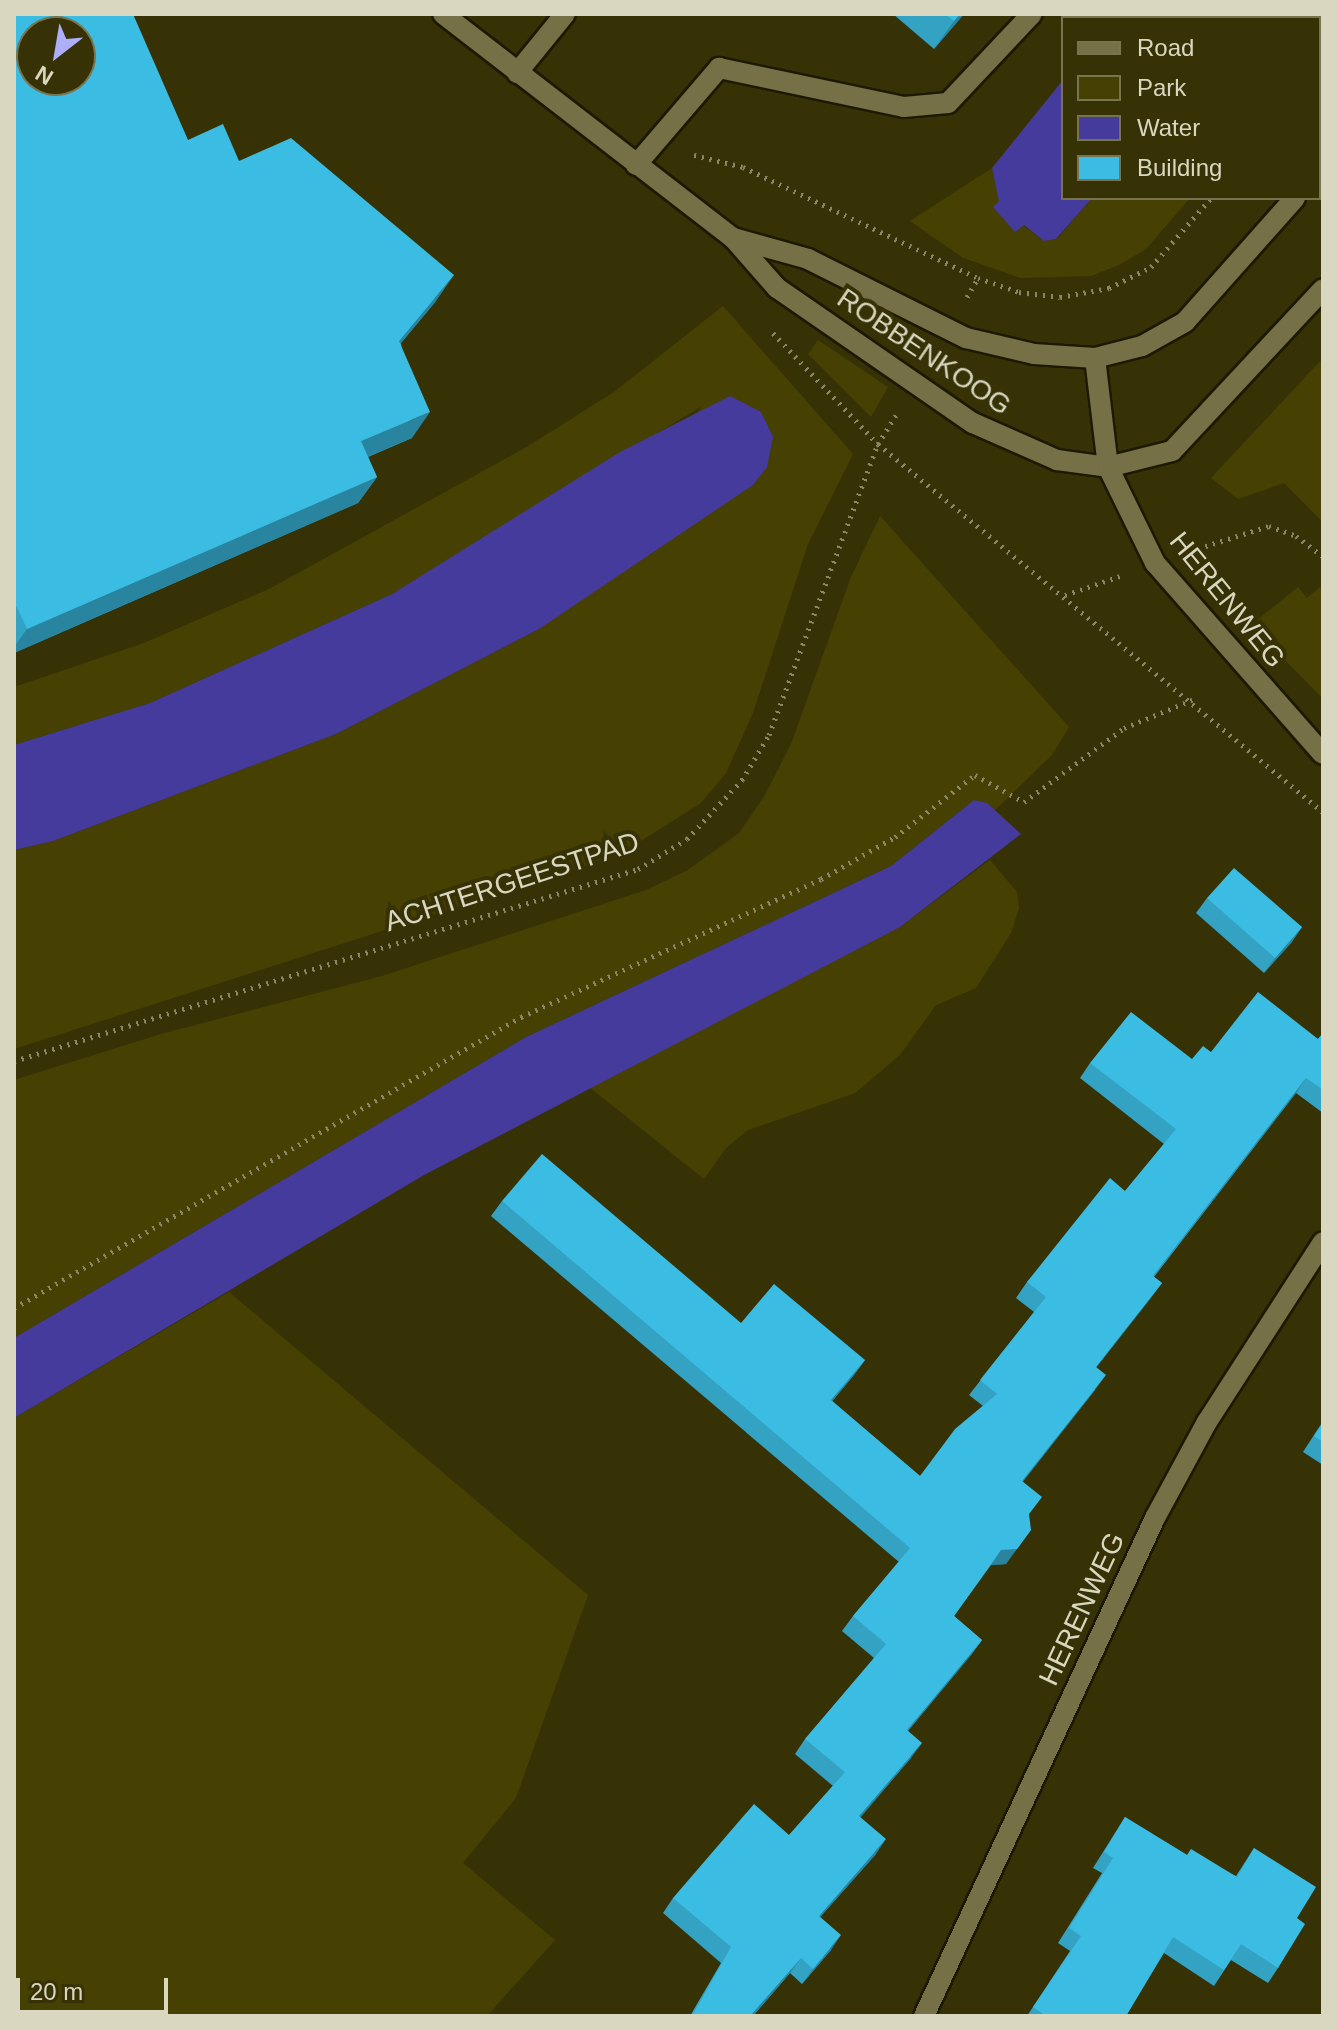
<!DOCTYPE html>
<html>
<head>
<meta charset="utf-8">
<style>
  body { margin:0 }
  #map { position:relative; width:1337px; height:2030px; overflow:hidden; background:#373206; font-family:Arial,sans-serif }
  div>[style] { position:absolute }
  .green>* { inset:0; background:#474003 }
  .water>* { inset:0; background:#453b9c }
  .path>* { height:5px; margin-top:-2.5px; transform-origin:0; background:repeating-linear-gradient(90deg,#8a8766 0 2px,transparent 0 8px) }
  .roads { filter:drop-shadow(2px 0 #1d1900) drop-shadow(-2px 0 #1d1900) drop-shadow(0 2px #1d1900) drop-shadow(0 -2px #1d1900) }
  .service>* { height:20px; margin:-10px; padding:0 10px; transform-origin:10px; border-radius:10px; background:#757046 }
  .minor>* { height:20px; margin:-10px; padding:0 10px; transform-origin:10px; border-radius:10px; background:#757046 }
  .tertiary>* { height:20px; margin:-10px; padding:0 10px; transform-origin:10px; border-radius:10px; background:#757046 }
  .wall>* { inset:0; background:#33a2c3 }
  .shaded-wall>* { inset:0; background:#29849f }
  .building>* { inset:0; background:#3bbce3 }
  span { translate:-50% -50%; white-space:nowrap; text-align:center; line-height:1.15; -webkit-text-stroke:8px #373206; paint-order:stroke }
  .street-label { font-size:28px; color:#d9d7c0 }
  .frame { position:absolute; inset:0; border:16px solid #d9d7c0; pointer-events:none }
  .legend { position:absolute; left:1061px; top:16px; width:260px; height:184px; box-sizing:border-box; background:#373206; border:2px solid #787450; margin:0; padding:10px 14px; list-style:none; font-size:24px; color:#d9d7c0 }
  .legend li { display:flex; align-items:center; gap:16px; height:40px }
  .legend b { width:40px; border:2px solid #787450 }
  .north { position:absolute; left:16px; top:16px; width:80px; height:80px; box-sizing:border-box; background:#373206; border:2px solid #787450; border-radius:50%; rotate:211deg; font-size:22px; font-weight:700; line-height:32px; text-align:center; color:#d9d7c0 }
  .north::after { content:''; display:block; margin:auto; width:28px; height:36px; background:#adaffb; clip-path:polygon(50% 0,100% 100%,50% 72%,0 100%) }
  .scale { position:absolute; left:16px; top:1978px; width:152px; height:36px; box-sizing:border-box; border:4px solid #d9d7c0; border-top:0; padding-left:10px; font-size:24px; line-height:28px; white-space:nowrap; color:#d9d7c0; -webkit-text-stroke:6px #373206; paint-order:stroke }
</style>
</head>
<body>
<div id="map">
  <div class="green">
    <i style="clip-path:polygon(1245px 14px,1323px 14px,1323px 45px,1319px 50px,1319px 18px,1242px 18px)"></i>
    <i style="clip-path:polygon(992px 168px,1000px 201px,993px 207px,1015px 231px,1023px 225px,1044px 241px,1057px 239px,1092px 198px,1190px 198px,1146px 249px,1119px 265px,1091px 276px,1021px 278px,963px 258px,910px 221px)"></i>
    <i style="clip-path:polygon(723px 306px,853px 454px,808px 544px,753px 713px,726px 773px,701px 803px,631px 847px,582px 867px,14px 1049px,14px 850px,53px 841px,336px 734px,539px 629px,702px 406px,392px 594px,150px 703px,14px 745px,14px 687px,144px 643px,269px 589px,525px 448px,614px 392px)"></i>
    <i style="clip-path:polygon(818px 340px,888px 387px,871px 417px,808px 354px)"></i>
    <i style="clip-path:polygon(1323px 358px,1323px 522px,1284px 483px,1238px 499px,1211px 478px)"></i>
    <i style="clip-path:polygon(880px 516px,1069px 727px,1052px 755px,995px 810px,974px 800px,891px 866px,526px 1037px,14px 1338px,14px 1080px,161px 1034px,382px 976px,646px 890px,688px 870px,739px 833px,765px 795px,791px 744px,851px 577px)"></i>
    <i style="clip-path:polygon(1298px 587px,1307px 598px,1320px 587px,1323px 591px,1323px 699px,1251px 625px)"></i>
    <i style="clip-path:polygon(990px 860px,1017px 892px,1019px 908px,1011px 933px,976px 988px,936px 1005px,900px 1055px,855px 1093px,748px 1130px,726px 1148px,704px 1179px,588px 1086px,900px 927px)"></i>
    <i style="clip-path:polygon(229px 1292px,588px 1595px,516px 1798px,463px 1863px,555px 1940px,487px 2016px,14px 2016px,14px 1418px)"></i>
  </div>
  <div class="water">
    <i style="clip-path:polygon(1117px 14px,1245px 14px,1114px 18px)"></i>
    <i style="clip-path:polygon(1063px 80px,1063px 198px,1092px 198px,1056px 239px,1044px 241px,1024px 225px,1015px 232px,993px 207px,999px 201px,992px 168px)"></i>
    <i style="clip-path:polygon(730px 396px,761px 412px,773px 437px,767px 467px,753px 485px,539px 629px,336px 734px,53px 841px,14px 850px,14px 745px,150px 703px,392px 594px,620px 452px)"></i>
    <i style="clip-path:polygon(974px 800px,987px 803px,1021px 834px,900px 927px,424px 1175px,14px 1418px,14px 1338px,526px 1037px,891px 866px)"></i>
  </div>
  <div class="path">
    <i style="left:1319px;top:74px;width:6px;rotate:-45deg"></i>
    <i style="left:694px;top:155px;width:50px;rotate:13.8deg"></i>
    <i style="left:743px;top:167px;width:260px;rotate:25.3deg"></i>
    <i style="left:967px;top:297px;width:22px;rotate:-60deg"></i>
    <i style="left:978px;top:278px;width:43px;rotate:18.9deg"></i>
    <i style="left:1019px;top:292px;width:41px;rotate:7deg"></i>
    <i style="left:1060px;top:297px;width:50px;rotate:-10.4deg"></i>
    <i style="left:1109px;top:288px;width:47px;rotate:-26.6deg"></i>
    <i style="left:1151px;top:267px;width:91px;rotate:-49deg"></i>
    <i style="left:773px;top:333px;width:153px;rotate:46.6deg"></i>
    <i style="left:878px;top:444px;width:577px;rotate:39.59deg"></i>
    <i style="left:1190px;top:551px;width:83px;rotate:-17.6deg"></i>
    <i style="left:1269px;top:526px;width:29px;rotate:20deg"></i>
    <i style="left:1296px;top:536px;width:34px;rotate:37deg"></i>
    <i style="left:1065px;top:595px;width:58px;rotate:-19.1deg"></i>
    <i style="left:14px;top:1061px;width:653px;rotate:-17.1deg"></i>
    <i style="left:638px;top:869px;width:57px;rotate:-31.5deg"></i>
    <i style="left:687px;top:839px;width:81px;rotate:-47deg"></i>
    <i style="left:742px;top:780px;width:52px;rotate:-59deg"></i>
    <i style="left:769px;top:735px;width:311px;rotate:-69.5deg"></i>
    <i style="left:878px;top:444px;width:38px;rotate:-58deg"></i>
    <i style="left:14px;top:1308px;width:585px;rotate:-29.85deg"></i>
    <i style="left:521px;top:1017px;width:330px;rotate:-24.7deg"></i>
    <i style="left:821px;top:879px;width:85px;rotate:-29.6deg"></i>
    <i style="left:895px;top:837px;width:101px;rotate:-37.8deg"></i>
    <i style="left:975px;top:775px;width:56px;rotate:28.9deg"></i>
    <i style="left:1024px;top:802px;width:124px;rotate:-36.5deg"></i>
    <i style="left:1124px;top:728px;width:74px;rotate:-22.4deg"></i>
  </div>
  <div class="roads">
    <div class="service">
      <i style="left:517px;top:73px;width:76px;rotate:-50.9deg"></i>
      <i style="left:636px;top:165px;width:128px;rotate:-49.4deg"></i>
      <i style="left:719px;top:68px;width:189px;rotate:11.9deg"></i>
      <i style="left:904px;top:107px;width:44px;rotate:-5.2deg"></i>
      <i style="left:948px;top:103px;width:122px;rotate:-46.7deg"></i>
    </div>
    <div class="minor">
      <i style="left:443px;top:14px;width:366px;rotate:37.7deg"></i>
      <i style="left:733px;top:238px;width:67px;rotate:48.7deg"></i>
      <i style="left:777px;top:288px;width:238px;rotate:34.6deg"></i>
      <i style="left:973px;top:423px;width:92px;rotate:23.8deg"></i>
      <i style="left:1057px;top:460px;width:51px;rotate:7.8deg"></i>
      <i style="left:733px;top:238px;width:78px;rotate:15.6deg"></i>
      <i style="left:808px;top:259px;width:177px;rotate:26.6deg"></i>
      <i style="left:966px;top:338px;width:70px;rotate:13.2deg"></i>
      <i style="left:1034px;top:354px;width:61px;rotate:3.8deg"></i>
    </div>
    <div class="tertiary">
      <i style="left:1319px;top:171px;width:6px;rotate:-45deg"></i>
      <i style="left:1295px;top:198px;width:166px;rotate:131.6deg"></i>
      <i style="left:1185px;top:322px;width:49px;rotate:150.8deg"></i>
      <i style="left:1142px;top:346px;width:49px;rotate:165.7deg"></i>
      <i style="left:1095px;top:358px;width:110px;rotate:83.2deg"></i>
      <i style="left:1108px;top:467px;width:107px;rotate:63.9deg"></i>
      <i style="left:1155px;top:563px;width:254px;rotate:48.7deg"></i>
      <i style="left:1108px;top:467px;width:66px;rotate:-14deg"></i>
      <i style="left:1172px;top:451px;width:221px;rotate:-47deg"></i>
      <i style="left:924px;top:2016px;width:549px;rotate:-65.12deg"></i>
      <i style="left:1155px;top:1518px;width:109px;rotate:-61.6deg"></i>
      <i style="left:1207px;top:1422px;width:214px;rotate:-57.2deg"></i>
    </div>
  </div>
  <div class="wall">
    <i style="clip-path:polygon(14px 14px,188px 140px,239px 161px,436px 301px,401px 343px,412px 438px,368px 457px,377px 477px,358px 503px,14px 653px)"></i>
    <i style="clip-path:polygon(893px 14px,964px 14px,934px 49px)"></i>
    <i style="clip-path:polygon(1207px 898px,1302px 927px,1291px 943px,1264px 973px,1196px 913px)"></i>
    <i style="clip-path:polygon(1323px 1033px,1323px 1113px,1296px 1093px,1154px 1277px,1162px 1283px,1096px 1367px,1095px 1390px,1022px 1482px,1029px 1515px,1006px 1564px,991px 1565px,954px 1616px,982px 1640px,971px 1655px,908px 1731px,911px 1758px,860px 1817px,876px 1854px,820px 1917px,831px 1950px,802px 1984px,790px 1973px,753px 2016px,690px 2016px,721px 1963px,663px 1913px,673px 1898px,789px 1835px,833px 1786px,795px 1754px,805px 1739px,874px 1658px,842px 1631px,853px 1616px,899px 1562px,491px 1216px,502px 1201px,741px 1323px,865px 1360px,854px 1375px,832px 1401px,920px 1476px,983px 1406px,969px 1395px,1034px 1312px,1016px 1298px,1027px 1282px,1125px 1191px,1164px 1144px,1080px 1078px,1090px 1063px,1192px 1059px,1211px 1052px,1318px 1039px)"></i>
    <i style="clip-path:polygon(1323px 1421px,1323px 1465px,1303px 1452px)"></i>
    <i style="clip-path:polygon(1125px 1817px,1187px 1855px,1236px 1876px,1254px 1848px,1297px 1918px,1278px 1968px,1268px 1983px,1231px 1960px,1214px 1986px,1164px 1953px,1126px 2016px,1027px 2016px,1070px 1951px,1058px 1943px,1102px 1873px,1093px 1868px)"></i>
  </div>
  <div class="shaded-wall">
    <i style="clip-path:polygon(960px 14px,964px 14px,934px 49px,954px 21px)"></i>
    <i style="clip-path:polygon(454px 275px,436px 301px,381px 367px,399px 341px)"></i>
    <i style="clip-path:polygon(430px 412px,412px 438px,343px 467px,361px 441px)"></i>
    <i style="clip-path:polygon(377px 477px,358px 503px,14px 653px,14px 647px,27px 629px)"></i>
    <i style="clip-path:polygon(1302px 927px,1291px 943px,1264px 973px,1275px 958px)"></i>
    <i style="clip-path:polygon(1306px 1078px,1296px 1093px,1142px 1291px,1153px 1276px)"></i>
    <i style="clip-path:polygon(1162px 1283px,1151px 1298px,1085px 1382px,1096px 1367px)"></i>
    <i style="clip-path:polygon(865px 1360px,854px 1375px,821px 1415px,831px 1400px)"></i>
    <i style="clip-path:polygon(1106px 1375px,1095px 1390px,1011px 1497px,1022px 1481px)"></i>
    <i style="clip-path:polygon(1031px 1530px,1006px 1564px,991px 1565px,1001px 1550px)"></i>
    <i style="clip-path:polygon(982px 1640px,971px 1655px,896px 1745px,907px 1730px)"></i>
    <i style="clip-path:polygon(922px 1743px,911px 1758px,849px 1831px,859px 1816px)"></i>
    <i style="clip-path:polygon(886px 1839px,876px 1854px,808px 1931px,819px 1916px)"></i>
    <i style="clip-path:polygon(841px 1935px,831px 1950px,802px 1984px,813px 1969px)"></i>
    <i style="clip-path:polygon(801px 1958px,790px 1973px,753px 2016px,750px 2016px)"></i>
  </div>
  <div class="building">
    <i style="clip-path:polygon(evenodd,14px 14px,133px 14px,188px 140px,223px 124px,239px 161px,291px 138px,454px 275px,399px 341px,430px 412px,361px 441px,377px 477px,27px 629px,14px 601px,14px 14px,32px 32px,80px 32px,80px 80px,32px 80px,32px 32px)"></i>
    <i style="clip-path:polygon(945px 14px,960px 14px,954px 21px)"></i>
    <i style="clip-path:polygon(1234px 868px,1302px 927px,1275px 958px,1207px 898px)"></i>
    <i style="clip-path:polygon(1258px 992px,1318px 1039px,1323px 1033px,1323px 1090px,1306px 1078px,1153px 1276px,1162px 1283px,1096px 1367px,1106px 1375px,1022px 1481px,1042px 1497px,1029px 1514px,1031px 1530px,1017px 1549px,1001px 1550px,954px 1616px,982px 1640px,907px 1730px,922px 1743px,859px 1816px,886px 1839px,819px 1916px,841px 1935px,813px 1969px,801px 1958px,750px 2016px,692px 2016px,731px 1947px,673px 1898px,754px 1804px,789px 1835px,845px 1772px,805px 1739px,886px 1644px,853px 1616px,910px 1548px,502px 1201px,542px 1154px,741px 1323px,774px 1284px,865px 1360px,831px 1400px,920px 1476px,955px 1429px,997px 1394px,980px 1380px,1046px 1297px,1027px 1282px,1110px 1178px,1125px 1191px,1176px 1129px,1090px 1063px,1131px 1012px,1192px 1059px,1203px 1046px,1211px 1052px)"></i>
    <i style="clip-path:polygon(1323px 1423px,1323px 1442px,1314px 1436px)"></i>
    <i style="clip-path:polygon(1125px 1817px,1187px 1855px,1191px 1849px,1237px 1877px,1254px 1848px,1316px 1887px,1297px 1918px,1305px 1924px,1278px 1968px,1241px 1944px,1224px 1970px,1173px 1937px,1126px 2016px,1046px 2016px,1033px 2007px,1081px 1936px,1069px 1928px,1113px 1858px,1104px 1852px)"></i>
  </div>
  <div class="street-label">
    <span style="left:924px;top:352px;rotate:34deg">ROBBENKOOG</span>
    <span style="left:1227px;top:600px;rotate:51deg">HERENWEG</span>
    <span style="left:512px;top:882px;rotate:-18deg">ACHTERGEESTPAD</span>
    <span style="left:1082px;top:1609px;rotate:-65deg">HERENWEG</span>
  </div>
  <div class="frame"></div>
  <ul class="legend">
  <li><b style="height:10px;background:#757046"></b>Road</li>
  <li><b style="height:22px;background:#474003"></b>Park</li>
  <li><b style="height:22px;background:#453b9c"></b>Water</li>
  <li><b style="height:22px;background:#3bbce3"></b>Building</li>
  </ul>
  <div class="north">N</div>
  <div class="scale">20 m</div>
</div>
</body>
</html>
